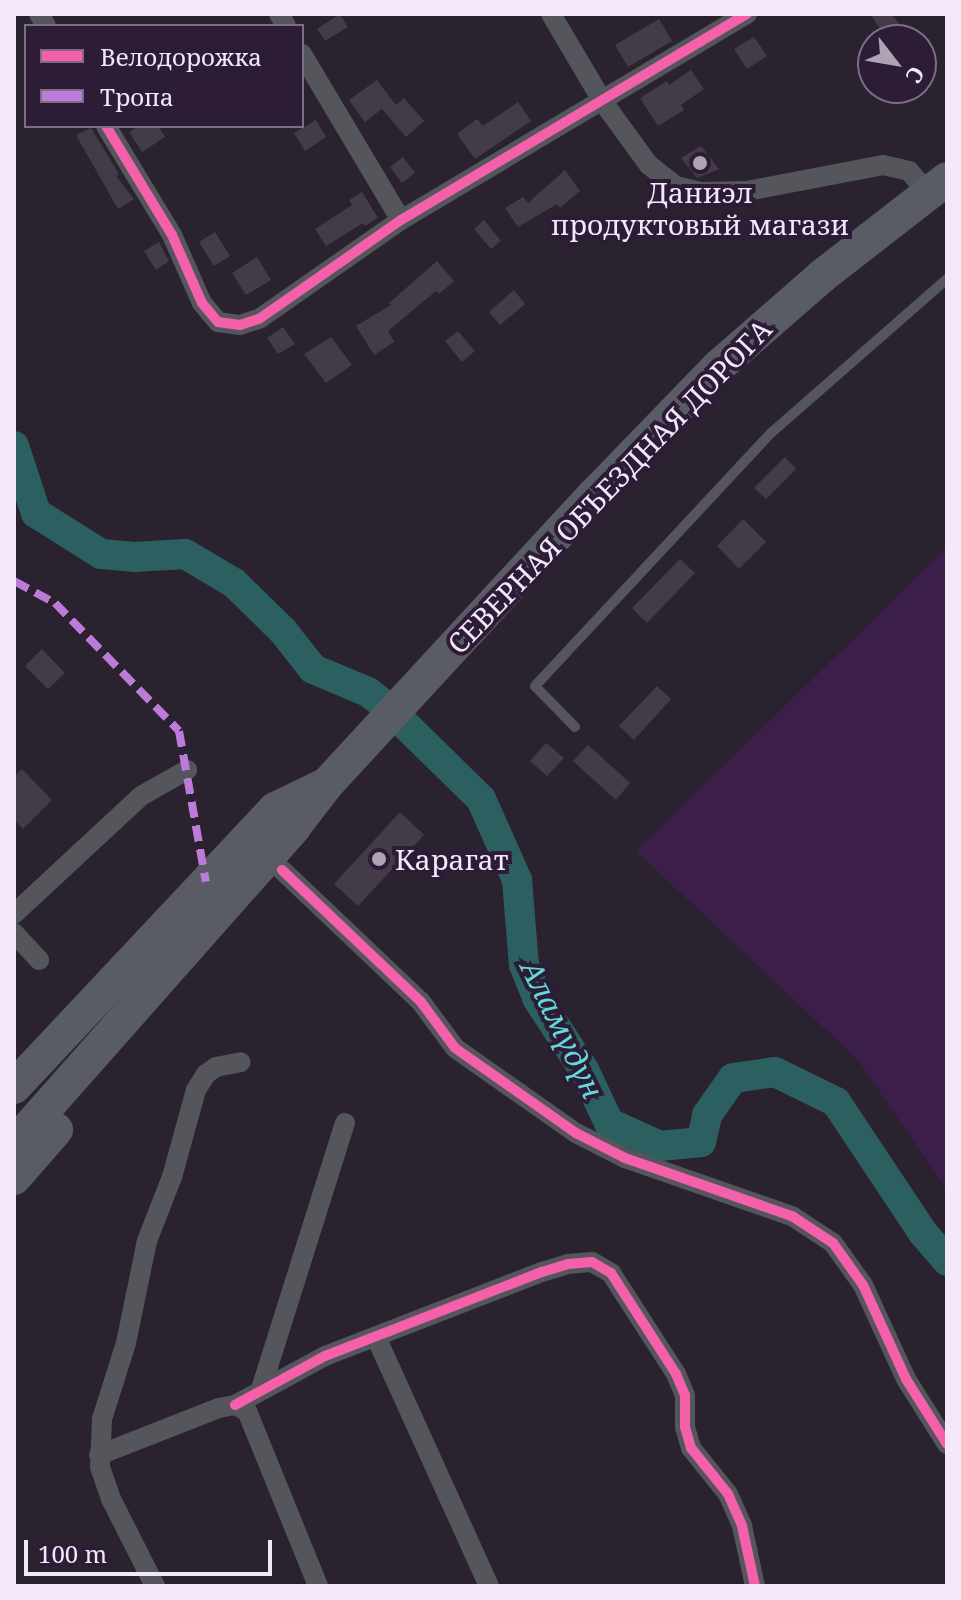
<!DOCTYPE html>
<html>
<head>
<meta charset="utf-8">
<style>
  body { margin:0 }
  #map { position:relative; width:961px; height:1600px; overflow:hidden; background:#2b2230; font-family:"Noto Serif",serif }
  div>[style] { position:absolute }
  .green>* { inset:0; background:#3c1e4b }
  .river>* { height:30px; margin:-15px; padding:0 15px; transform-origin:15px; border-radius:15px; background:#2c6060 }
  .building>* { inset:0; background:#433c48 }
  .service>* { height:10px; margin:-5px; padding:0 5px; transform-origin:5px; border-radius:5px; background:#54565c }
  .minor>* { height:20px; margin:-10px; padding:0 10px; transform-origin:10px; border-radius:10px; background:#54565c }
  .trunk>* { height:34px; margin:-17px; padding:0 17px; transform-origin:17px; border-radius:17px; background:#5a5c65 }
  .quiet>* { height:8px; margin-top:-4px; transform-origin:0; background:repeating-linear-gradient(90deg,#bd7bd9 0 16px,transparent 0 24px) }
  .cycleway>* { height:10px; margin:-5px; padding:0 5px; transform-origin:5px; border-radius:5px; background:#f560ab }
  .dots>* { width:22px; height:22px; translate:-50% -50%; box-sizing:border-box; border:4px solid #2d1c36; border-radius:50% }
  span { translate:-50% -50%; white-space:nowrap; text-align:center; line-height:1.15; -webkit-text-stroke:8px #2d1c36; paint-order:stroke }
  .poi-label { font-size:28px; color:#f3e8f9 }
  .left { translate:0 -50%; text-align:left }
  .street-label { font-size:28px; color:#f3e8f9 }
  .water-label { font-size:30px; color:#61dad9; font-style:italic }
  .frame { position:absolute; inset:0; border:16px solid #f3e8f9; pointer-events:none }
  .legend { position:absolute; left:24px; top:24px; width:280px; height:104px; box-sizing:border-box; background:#2d1c36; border:2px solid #7c6e84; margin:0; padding:10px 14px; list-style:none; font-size:24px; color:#f3e8f9 }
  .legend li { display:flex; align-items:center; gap:16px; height:40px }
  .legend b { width:40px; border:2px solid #7c6e84 }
  .north { position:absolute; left:857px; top:24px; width:80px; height:80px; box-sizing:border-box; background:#2d1c36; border:2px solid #7c6e84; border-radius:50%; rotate:121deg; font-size:22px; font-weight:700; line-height:32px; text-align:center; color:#f3e8f9 }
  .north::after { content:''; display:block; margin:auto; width:28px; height:36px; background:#ada3b3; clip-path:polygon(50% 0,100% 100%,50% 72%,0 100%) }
  .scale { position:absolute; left:24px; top:1540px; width:248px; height:36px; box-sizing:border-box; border:4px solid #f3e8f9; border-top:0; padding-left:10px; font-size:24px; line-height:28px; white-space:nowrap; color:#f3e8f9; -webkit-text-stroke:6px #2d1c36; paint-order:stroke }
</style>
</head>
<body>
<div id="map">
  <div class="green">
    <i style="clip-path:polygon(947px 548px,947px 1190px,858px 1060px,636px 851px)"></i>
  </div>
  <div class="river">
    <i style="left:14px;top:446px;width:71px;rotate:71.8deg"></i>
    <i style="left:36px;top:513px;width:77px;rotate:32.2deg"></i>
    <i style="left:101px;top:554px;width:33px;rotate:5deg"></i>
    <i style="left:134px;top:557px;width:51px;rotate:-3.4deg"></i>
    <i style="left:185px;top:554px;width:57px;rotate:30.6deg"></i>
    <i style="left:234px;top:583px;width:69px;rotate:44.4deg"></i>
    <i style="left:283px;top:631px;width:48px;rotate:51.7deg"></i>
    <i style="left:313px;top:669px;width:60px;rotate:22.7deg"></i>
    <i style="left:368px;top:692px;width:21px;rotate:37deg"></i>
    <i style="left:385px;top:705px;width:134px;rotate:44.4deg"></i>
    <i style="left:481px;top:799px;width:89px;rotate:66deg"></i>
    <i style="left:517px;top:880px;width:85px;rotate:85.3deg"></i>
    <i style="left:524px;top:965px;width:35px;rotate:68deg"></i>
    <i style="left:537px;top:998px;width:86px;rotate:56.9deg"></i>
    <i style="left:584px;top:1070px;width:59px;rotate:64.7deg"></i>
    <i style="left:609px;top:1123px;width:56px;rotate:24.3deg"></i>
    <i style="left:660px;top:1146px;width:41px;rotate:-5.6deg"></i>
    <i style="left:701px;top:1142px;width:28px;rotate:-77deg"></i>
    <i style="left:707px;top:1115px;width:45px;rotate:-54.9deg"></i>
    <i style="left:733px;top:1078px;width:42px;rotate:-8.1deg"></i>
    <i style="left:775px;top:1072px;width:68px;rotate:26.2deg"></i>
    <i style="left:836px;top:1102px;width:157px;rotate:56.4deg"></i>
    <i style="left:923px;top:1233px;width:37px;rotate:49deg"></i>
  </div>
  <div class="building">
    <i style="clip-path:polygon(340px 14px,348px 27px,325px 41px,317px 29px)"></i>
    <i style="clip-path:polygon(870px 14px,892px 14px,910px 40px,888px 40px)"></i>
    <i style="clip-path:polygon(659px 19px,672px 41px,628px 67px,615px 45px)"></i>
    <i style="clip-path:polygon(754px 37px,767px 56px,747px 69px,734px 49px)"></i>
    <i style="clip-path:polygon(691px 70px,704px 89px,681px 105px,684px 110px,658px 126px,640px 98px,667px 81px,669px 85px)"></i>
    <i style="clip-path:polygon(377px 80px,396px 105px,404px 98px,424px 121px,406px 137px,382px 109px,365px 122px,349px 100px)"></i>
    <i style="clip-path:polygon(518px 102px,531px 121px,475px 159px,457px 134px,477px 119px,483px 126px)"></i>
    <i style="clip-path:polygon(316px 120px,326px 137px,305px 151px,294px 133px)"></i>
    <i style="clip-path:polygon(139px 126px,158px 126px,165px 137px,142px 152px,129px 132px)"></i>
    <i style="clip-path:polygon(91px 128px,119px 174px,116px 176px,134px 199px,118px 209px,76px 135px)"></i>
    <i style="clip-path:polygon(701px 146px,719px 169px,697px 178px,681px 158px)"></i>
    <i style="clip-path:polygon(403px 157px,415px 173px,402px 183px,390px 167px)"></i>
    <i style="clip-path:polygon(565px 170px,580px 191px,560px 208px,557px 204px,518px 227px,505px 208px,523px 197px,528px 203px)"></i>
    <i style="clip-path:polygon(362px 192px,378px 218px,365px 226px,363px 223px,326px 246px,315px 229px,352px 205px,349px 200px)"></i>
    <i style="clip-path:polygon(484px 220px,501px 241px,491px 249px,474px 229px)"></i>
    <i style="clip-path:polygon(215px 232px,230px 256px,214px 266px,199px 242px)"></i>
    <i style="clip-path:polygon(159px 242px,169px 261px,156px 270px,144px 251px)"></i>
    <i style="clip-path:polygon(257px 257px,271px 280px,246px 295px,232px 273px)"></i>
    <i style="clip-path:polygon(437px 261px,454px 281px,439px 294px,436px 291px,388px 331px,394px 342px,374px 355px,356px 326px,391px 305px,389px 303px)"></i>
    <i style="clip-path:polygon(514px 290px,525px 304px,500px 325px,489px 312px)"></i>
    <i style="clip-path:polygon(283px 327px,295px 344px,278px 354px,267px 338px)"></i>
    <i style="clip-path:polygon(458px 331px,475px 351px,462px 362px,445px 341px)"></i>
    <i style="clip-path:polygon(331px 337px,352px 365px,326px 383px,304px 354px)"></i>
    <i style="clip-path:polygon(785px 457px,796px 469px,766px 499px,754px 488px)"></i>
    <i style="clip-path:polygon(743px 519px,766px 542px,739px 569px,717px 546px)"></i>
    <i style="clip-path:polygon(680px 559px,695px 573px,647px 623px,632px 608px)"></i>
    <i style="clip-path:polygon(42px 649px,65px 673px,48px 689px,25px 666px)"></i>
    <i style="clip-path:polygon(657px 686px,671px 699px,634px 740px,619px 726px)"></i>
    <i style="clip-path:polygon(546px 743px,564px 758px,547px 776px,530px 761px)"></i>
    <i style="clip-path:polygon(588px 745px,630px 783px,616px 800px,573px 761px)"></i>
    <i style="clip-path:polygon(22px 769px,52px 800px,23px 829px,14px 819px,14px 777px)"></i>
    <i style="clip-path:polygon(400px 812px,424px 835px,358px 906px,334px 884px)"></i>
  </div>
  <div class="service">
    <i style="left:575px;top:727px;width:57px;rotate:-134.3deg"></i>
    <i style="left:535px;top:686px;width:346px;rotate:-47deg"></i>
    <i style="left:771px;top:433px;width:234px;rotate:-41.2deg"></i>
  </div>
  <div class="minor">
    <i style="left:39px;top:14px;width:14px;rotate:60deg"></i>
    <i style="left:279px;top:14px;width:14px;rotate:60deg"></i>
    <i style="left:551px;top:14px;width:102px;rotate:59.4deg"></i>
    <i style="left:603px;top:102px;width:78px;rotate:53.9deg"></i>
    <i style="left:649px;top:165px;width:34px;rotate:38deg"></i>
    <i style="left:676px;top:186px;width:25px;rotate:14deg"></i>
    <i style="left:700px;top:192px;width:47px;rotate:-1.2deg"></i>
    <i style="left:747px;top:191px;width:138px;rotate:-10.8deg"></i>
    <i style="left:883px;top:165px;width:27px;rotate:13deg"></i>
    <i style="left:909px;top:171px;width:29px;rotate:49deg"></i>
    <i style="left:302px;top:54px;width:193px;rotate:59.2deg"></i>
    <i style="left:106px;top:126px;width:127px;rotate:58.8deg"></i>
    <i style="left:172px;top:235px;width:74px;rotate:66.2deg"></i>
    <i style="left:202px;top:303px;width:25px;rotate:50deg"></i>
    <i style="left:218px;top:322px;width:22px;rotate:8deg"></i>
    <i style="left:240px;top:325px;width:20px;rotate:-18deg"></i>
    <i style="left:259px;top:319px;width:173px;rotate:-34.9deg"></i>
    <i style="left:401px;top:220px;width:403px;rotate:-30.8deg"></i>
    <i style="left:282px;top:870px;width:192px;rotate:43.5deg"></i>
    <i style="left:421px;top:1002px;width:57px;rotate:53.5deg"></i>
    <i style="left:455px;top:1048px;width:148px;rotate:35.1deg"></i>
    <i style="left:576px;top:1133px;width:55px;rotate:27deg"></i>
    <i style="left:625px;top:1158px;width:177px;rotate:19.2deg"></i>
    <i style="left:792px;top:1216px;width:49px;rotate:33.4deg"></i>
    <i style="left:833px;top:1243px;width:52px;rotate:54.5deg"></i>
    <i style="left:863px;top:1285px;width:103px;rotate:65.4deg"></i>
    <i style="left:906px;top:1379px;width:77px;rotate:57.8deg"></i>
    <i style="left:14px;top:914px;width:173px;rotate:-42.9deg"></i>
    <i style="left:141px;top:796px;width:53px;rotate:-29.5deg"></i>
    <i style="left:14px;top:933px;width:37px;rotate:47deg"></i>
    <i style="left:376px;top:1337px;width:273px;rotate:65.6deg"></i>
    <i style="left:261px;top:1389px;width:279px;rotate:-72.5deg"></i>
    <i style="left:235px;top:1405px;width:102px;rotate:-28.6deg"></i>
    <i style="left:325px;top:1356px;width:233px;rotate:-21.2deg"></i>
    <i style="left:542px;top:1272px;width:27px;rotate:-17deg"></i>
    <i style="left:568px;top:1264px;width:24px;rotate:-5deg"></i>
    <i style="left:592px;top:1262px;width:22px;rotate:30deg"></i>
    <i style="left:611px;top:1273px;width:120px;rotate:57.2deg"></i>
    <i style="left:676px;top:1374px;width:23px;rotate:67deg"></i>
    <i style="left:685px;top:1395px;width:32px;rotate:90deg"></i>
    <i style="left:685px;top:1427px;width:22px;rotate:74deg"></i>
    <i style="left:691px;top:1448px;width:59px;rotate:51.2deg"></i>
    <i style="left:728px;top:1494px;width:35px;rotate:66deg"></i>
    <i style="left:742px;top:1526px;width:61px;rotate:77.8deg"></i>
    <i style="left:99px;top:1455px;width:129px;rotate:-21.4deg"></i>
    <i style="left:219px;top:1408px;width:16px;rotate:-11deg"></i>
    <i style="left:235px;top:1405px;width:13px;rotate:27deg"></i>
    <i style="left:247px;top:1411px;width:189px;rotate:67.9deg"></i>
    <i style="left:155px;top:1586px;width:97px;rotate:-116.8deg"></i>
    <i style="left:111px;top:1499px;width:34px;rotate:-109deg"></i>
    <i style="left:100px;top:1467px;width:48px;rotate:-87.6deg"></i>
    <i style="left:102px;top:1419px;width:80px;rotate:-72.5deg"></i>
    <i style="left:126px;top:1343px;width:104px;rotate:-78.4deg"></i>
    <i style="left:147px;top:1241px;width:69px;rotate:-68.7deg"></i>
    <i style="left:172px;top:1177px;width:90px;rotate:-74.6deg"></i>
    <i style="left:196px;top:1090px;width:19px;rotate:-58deg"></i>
    <i style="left:206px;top:1074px;width:12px;rotate:-35deg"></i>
    <i style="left:216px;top:1067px;width:25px;rotate:-11deg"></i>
  </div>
  <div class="trunk">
    <i style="left:14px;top:1087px;width:381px;rotate:-46.8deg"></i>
    <i style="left:275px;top:809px;width:53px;rotate:-25.6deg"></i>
    <i style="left:14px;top:1144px;width:423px;rotate:-48.5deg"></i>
    <i style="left:294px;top:827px;width:54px;rotate:-52.5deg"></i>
    <i style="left:327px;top:784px;width:395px;rotate:-47.3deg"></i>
    <i style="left:595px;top:494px;width:178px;rotate:-45.9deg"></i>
    <i style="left:719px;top:366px;width:137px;rotate:-41.1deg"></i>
    <i style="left:822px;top:276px;width:158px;rotate:-37.8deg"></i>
    <i style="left:14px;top:1178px;width:64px;rotate:-48.8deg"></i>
  </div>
  <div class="quiet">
    <i style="left:14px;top:581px;width:47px;rotate:28.2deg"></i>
    <i style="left:55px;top:603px;width:178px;rotate:45.9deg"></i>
    <i style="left:179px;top:731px;width:153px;rotate:79.9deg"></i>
  </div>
  <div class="cycleway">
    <i style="left:106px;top:126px;width:127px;rotate:58.8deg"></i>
    <i style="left:172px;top:235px;width:74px;rotate:66.2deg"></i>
    <i style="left:202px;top:303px;width:25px;rotate:50deg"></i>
    <i style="left:218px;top:322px;width:22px;rotate:8deg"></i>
    <i style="left:240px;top:325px;width:20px;rotate:-18deg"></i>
    <i style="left:259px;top:319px;width:173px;rotate:-34.9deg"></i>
    <i style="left:401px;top:220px;width:403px;rotate:-30.8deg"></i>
    <i style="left:282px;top:870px;width:192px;rotate:43.5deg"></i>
    <i style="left:421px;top:1002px;width:57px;rotate:53.5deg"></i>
    <i style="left:455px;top:1048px;width:148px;rotate:35.1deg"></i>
    <i style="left:576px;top:1133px;width:55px;rotate:27deg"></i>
    <i style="left:625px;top:1158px;width:177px;rotate:19.2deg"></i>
    <i style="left:792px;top:1216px;width:49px;rotate:33.4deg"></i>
    <i style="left:833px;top:1243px;width:52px;rotate:54.5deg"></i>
    <i style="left:863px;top:1285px;width:103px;rotate:65.4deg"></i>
    <i style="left:906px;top:1379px;width:77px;rotate:57.8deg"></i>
    <i style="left:235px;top:1405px;width:102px;rotate:-28.6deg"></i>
    <i style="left:325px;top:1356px;width:233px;rotate:-21.2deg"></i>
    <i style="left:542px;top:1272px;width:27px;rotate:-17deg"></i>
    <i style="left:568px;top:1264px;width:24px;rotate:-5deg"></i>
    <i style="left:592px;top:1262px;width:22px;rotate:30deg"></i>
    <i style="left:611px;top:1273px;width:120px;rotate:57.2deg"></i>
    <i style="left:676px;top:1374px;width:23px;rotate:67deg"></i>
    <i style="left:685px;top:1395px;width:32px;rotate:90deg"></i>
    <i style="left:685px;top:1427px;width:22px;rotate:74deg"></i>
    <i style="left:691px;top:1448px;width:59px;rotate:51.2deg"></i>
    <i style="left:728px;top:1494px;width:35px;rotate:66deg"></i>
    <i style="left:742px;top:1526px;width:61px;rotate:77.8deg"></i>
  </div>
  <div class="dots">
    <i style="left:700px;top:163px;background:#ada3b3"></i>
    <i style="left:379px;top:859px;background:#ada3b3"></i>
  </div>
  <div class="poi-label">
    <span style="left:700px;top:208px">Даниэл<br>продуктовый магази</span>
    <span class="left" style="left:395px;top:859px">Карагат</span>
  </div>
  <div class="street-label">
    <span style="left:609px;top:486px;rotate:-46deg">СЕВЕРНАЯ ОБЪЕЗДНАЯ ДОРОГА</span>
  </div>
  <div class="water-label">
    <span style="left:562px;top:1029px;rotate:64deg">Аламүдүн</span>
  </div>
  <div class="frame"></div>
  <ul class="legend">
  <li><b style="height:10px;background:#f560ab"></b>Велодорожка</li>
  <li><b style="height:10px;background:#bd7bd9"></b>Тропа</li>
  </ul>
  <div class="north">С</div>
  <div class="scale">100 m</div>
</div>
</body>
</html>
